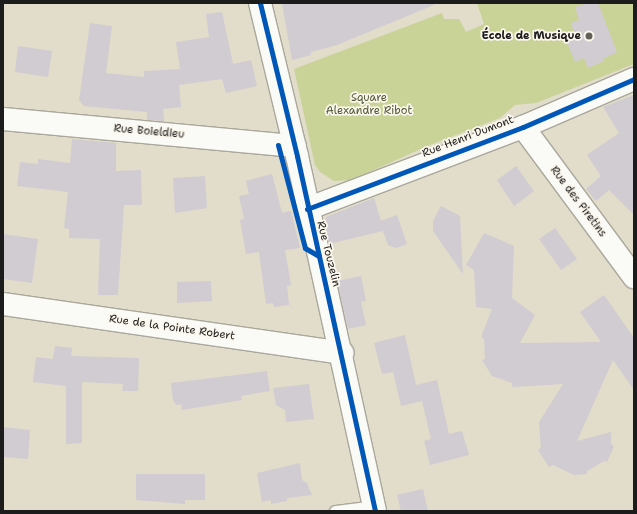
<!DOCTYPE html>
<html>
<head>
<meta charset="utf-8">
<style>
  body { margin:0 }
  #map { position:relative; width:637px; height:514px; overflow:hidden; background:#e1ddca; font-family:"Shantell Sans",sans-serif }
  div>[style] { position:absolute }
  .green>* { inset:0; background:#c9d398 }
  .building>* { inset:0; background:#d1cbd2 }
  .roads { filter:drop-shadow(1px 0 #a9a79b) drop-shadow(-1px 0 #a9a79b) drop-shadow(0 1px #a9a79b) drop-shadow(0 -1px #a9a79b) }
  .lane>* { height:11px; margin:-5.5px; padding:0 5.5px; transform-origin:5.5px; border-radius:5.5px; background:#fafaf7 }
  .street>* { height:22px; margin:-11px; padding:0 11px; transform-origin:11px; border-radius:11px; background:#fafaf7 }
  .cycleway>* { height:5px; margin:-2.5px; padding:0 2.5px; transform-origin:2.5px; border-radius:2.5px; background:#0057b8 }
  .dots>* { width:11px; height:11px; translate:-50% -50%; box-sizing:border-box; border:2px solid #fbf7ec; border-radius:50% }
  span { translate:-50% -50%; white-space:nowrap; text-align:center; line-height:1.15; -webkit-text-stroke:3.5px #fbf7ec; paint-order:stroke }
  .poi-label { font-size:11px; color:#1c1c1c; font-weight:700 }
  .right { translate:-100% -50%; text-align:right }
  .park-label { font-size:11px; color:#525939 }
  .street-label { font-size:11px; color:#1c1c1c }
  .frame { position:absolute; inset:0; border:4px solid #1c1c1c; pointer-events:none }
</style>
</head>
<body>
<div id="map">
  <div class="green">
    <i style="clip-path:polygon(477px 3px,634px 3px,634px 64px,536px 103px,515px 105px,500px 118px,430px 145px,351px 180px,334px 181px,320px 172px,315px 165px,294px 69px,442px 13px,444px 19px,459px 19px,466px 32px,484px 24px)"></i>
  </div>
  <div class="building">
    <i style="clip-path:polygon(282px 3px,434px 3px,434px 5px,337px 45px,311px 52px,311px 55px,292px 60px)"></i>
    <i style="clip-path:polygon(587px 3px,598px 3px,617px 52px,603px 59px,604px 61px,588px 68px,584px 58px,575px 62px,565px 37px,574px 33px,571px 23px,579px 20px,575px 7px)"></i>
    <i style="clip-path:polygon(222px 12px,233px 64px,251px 60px,257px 86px,226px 93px,222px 79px,179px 85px,181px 107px,163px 109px,164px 121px,147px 120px,147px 112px,84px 106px,79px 100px,90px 23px,112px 26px,106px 73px,144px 77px,144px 71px,180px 69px,176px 42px,209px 37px,206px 14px)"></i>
    <i style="clip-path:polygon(18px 46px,52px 51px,48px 77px,15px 72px)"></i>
    <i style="clip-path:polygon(634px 95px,634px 215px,609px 190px,596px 201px,586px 189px,601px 176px,587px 155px,619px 133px,603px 107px)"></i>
    <i style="clip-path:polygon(72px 139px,116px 143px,116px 171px,141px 170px,142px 205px,124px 205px,118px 295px,98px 295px,100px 239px,69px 238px,69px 229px,64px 228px,68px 192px,17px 186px,20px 162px,38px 164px,38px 159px,70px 163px)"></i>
    <i style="clip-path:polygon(516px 166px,534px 191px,514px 206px,497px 180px)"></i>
    <i style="clip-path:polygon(272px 174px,282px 213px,291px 211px,300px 248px,285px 250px,291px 285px,287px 286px,289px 305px,274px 307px,273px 303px,266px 304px,259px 252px,246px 254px,240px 220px,244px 219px,239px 196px,249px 194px,246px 181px)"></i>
    <i style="clip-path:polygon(205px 176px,207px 208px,175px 213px,173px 178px)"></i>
    <i style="clip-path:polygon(374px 198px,381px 221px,397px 215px,407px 244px,396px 248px,388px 245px,383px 231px,329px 244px,324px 221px,326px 217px)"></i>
    <i style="clip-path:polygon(441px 206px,460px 216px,463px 274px,433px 231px,433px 221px)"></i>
    <i style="clip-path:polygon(555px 228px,577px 259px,561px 270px,539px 239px)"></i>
    <i style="clip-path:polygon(484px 233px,514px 246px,512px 298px,535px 315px,520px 343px,601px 342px,580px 312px,604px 295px,634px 338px,634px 390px,613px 360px,577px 441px,611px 432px,611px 444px,614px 446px,607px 462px,604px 461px,587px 471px,587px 474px,574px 475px,553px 465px,549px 467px,538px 450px,541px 448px,539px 422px,563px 384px,512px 387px,512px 383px,492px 376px,482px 360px,485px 359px,484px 339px,481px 337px,492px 309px,476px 307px,474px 270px,466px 265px)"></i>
    <i style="clip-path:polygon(3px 234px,38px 239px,32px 283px,3px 279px)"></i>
    <i style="clip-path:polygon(361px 276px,366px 301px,361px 302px,366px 325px,348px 329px,337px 281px)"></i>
    <i style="clip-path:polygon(211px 281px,212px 301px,177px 303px,177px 282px)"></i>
    <i style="clip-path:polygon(405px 335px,416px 385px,437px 380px,449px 434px,462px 431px,469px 455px,430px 465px,424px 441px,431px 439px,422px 401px,401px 406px,393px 372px,382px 374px,374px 343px)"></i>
    <i style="clip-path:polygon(55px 346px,72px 348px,71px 356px,139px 358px,138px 391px,122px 391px,123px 384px,82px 382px,82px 443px,66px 444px,66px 386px,33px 382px,36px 357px,53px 359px)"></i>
    <i style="clip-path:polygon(267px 371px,270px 391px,241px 396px,242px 400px,182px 410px,181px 404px,176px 405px,173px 400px,171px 383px)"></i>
    <i style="clip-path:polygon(309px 384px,314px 419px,286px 422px,285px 410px,276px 405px,273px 388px)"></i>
    <i style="clip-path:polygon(3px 427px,30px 430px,28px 459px,3px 457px)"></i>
    <i style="clip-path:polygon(300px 463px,302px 480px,307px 483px,312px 495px,287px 498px,287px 501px,271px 504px,271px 500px,262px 502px,257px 473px)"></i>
    <i style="clip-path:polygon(136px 474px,205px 474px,205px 500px,185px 500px,185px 504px,136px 500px)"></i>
    <i style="clip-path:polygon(423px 489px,428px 511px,401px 511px,397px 495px)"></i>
  </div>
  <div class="roads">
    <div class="lane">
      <i style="left:335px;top:511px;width:39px;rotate:-7deg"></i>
    </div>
    <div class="street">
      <i style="left:260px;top:3px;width:157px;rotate:76.4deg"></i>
      <i style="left:297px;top:156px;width:363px;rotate:77.6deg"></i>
      <i style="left:3px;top:119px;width:293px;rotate:5.3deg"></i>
      <i style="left:523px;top:127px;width:187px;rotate:53.5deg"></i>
      <i style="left:307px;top:209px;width:231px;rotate:-20.8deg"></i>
      <i style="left:523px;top:127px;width:121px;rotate:-23.4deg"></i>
      <i style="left:3px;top:304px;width:343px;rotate:8.2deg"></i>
    </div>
  </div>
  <div class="cycleway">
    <i style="left:260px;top:3px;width:157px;rotate:76.4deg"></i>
    <i style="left:297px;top:156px;width:363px;rotate:77.6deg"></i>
    <i style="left:278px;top:145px;width:106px;rotate:75.3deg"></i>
    <i style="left:305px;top:248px;width:16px;rotate:30deg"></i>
    <i style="left:307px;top:209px;width:231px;rotate:-20.8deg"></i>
    <i style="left:523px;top:127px;width:121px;rotate:-23.4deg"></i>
  </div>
  <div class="dots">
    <i style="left:589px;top:36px;background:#616059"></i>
  </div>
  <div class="poi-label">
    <span class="right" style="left:581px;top:36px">École de Musique</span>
  </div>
  <div class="park-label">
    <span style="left:369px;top:105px">Square<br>Alexandre Ribot</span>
  </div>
  <div class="street-label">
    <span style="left:149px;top:132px;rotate:5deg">Rue Boieldieu</span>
    <span style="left:468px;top:137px;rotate:-21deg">Rue Henri Dumont</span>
    <span style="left:578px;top:202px;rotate:53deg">Rue des Piretins</span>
    <span style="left:328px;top:254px;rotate:76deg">Rue Touzelin</span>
    <span style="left:172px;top:328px;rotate:8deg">Rue de la Pointe Robert</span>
  </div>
  <div class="frame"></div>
</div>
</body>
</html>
